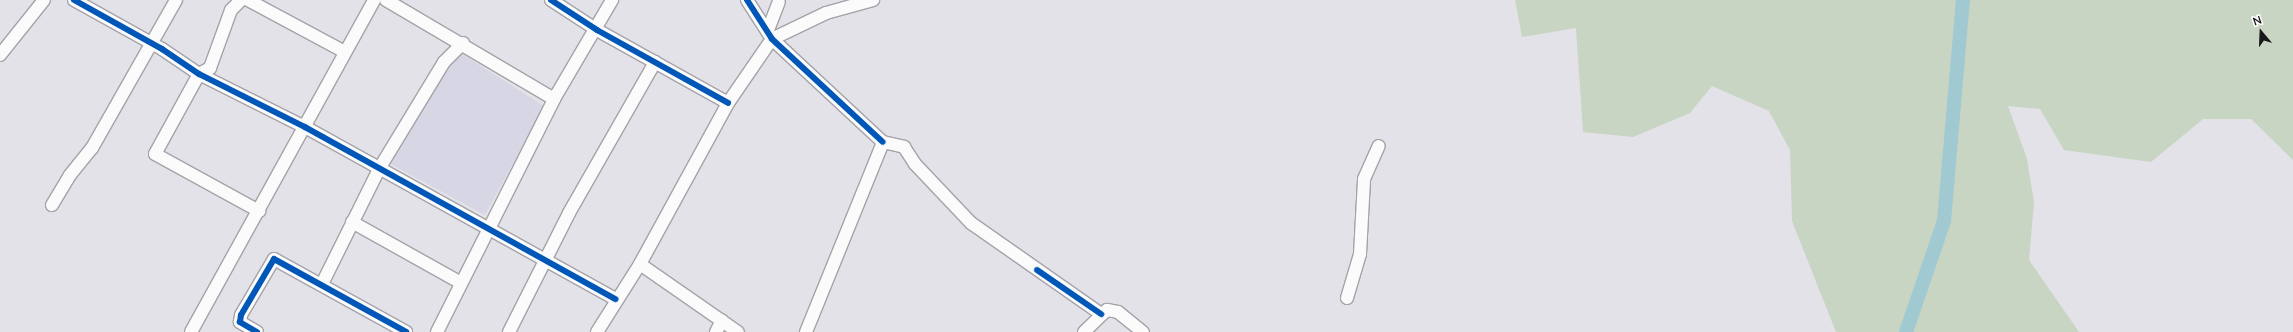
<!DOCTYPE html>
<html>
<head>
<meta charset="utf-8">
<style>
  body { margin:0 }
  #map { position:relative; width:2293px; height:332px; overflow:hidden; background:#e2e2e8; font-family:Lato,sans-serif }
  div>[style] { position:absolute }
  .built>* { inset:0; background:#d7d6e4 }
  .green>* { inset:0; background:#c8d5c2 }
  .river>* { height:14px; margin:-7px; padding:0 7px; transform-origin:7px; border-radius:7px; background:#a0c9d2 }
  .roads { filter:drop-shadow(1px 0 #a3a3a8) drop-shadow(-1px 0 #a3a3a8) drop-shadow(0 1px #a3a3a8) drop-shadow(0 -1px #a3a3a8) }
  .minor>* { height:12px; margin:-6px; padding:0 6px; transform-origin:6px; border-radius:6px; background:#fbfbfc }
  .cycleway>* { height:6px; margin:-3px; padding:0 3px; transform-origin:3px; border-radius:3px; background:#0057b8 }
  span { translate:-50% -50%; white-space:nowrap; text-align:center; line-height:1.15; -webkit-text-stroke:3.5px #fff; paint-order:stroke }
  .north { position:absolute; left:2241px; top:12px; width:40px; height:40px; -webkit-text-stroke:3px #fff; paint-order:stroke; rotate:341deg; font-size:11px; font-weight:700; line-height:16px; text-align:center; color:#18171c }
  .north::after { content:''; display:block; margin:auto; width:14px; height:18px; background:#18171c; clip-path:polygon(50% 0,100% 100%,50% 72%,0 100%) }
</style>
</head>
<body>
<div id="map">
  <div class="built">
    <i style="clip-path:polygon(459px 52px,544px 106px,485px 215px,387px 162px)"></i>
  </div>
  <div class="green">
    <i style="clip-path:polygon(1515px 0,2293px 0,2293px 160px,2251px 119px,2203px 119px,2151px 162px,2064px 150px,2040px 109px,2008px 106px,2027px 159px,2034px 202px,2029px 260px,2079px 332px,1836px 332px,1792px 221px,1790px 150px,1769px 111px,1712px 86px,1690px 113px,1633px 137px,1583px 132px,1576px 28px,1522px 37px)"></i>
  </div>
  <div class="river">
    <i style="left:1906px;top:332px;width:117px;rotate:-71.1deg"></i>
    <i style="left:1944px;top:221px;width:222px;rotate:-85.1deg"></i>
  </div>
  <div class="roads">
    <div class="minor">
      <i style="left:74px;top:0;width:101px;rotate:29.1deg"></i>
      <i style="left:162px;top:49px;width:45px;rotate:34deg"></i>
      <i style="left:199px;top:74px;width:119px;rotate:26.6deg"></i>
      <i style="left:305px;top:127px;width:355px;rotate:29deg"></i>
      <i style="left:241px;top:0;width:14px;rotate:135deg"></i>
      <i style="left:231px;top:10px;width:62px;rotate:109.9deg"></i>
      <i style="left:210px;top:68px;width:13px;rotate:151deg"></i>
      <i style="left:199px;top:74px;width:91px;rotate:118.8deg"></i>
      <i style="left:155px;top:154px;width:119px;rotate:28.7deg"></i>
      <i style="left:248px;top:0;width:110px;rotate:28.2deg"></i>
      <i style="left:386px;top:0;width:195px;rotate:30.5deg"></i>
      <i style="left:551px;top:0;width:55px;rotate:33.1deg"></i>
      <i style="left:597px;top:30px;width:150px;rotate:29.1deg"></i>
      <i style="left:747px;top:0;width:46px;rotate:57.3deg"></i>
      <i style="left:772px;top:39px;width:151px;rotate:42.9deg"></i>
      <i style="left:883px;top:142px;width:22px;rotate:13deg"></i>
      <i style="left:904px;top:147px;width:20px;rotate:57deg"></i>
      <i style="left:915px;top:164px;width:81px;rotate:46.5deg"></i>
      <i style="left:971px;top:223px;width:159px;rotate:35deg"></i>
      <i style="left:768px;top:30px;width:30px;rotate:-69deg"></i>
      <i style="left:0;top:55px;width:70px;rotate:-51.3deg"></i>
      <i style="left:52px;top:205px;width:35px;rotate:-59deg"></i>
      <i style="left:70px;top:175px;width:35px;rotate:-51deg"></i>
      <i style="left:92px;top:148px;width:170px;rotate:-60.4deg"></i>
      <i style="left:352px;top:222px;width:125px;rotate:29.2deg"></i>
      <i style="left:640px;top:264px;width:119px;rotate:34.8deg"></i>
      <i style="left:322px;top:284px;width:128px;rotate:-63.6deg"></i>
      <i style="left:379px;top:169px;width:125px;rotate:-58.7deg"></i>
      <i style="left:444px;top:62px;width:27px;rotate:-45deg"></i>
      <i style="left:1347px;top:298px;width:46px;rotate:-73.5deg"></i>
      <i style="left:1360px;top:254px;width:75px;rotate:-86.9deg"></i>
      <i style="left:1364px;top:179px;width:36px;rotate:-66deg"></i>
      <i style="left:191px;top:332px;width:379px;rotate:-61.1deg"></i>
      <i style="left:257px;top:332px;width:20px;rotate:-150deg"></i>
      <i style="left:240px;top:322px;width:7px;rotate:-82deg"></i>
      <i style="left:241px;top:315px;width:65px;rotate:-59.5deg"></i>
      <i style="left:274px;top:259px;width:151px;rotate:28.9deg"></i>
      <i style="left:437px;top:332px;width:261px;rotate:-63.3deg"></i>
      <i style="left:554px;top:99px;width:115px;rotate:-59.6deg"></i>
      <i style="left:509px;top:332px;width:133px;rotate:-63.2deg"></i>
      <i style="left:569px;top:213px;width:174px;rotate:-60.3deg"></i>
      <i style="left:597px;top:332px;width:80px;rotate:-57.7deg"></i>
      <i style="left:640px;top:264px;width:183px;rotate:-61.3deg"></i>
      <i style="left:728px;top:103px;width:78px;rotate:-55.5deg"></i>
      <i style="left:772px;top:39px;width:60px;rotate:-25.7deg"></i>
      <i style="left:826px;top:13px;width:49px;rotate:-15.5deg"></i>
      <i style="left:716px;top:332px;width:13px;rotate:-63deg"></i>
      <i style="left:806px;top:332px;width:205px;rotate:-67.9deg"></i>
      <i style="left:1084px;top:332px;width:32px;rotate:-44deg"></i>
      <i style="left:1107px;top:310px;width:11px;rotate:10deg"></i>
      <i style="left:1118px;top:312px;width:32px;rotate:39deg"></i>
    </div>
  </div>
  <div class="cycleway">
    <i style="left:74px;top:0;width:101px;rotate:29.1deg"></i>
    <i style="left:162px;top:49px;width:45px;rotate:34deg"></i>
    <i style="left:199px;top:74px;width:119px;rotate:26.6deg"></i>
    <i style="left:305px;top:127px;width:355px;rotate:29deg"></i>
    <i style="left:551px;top:0;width:55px;rotate:33.1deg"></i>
    <i style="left:597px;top:30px;width:150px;rotate:29.1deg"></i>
    <i style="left:747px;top:0;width:46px;rotate:57.3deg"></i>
    <i style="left:772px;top:39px;width:151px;rotate:42.9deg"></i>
    <i style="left:1037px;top:270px;width:78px;rotate:34.5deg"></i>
    <i style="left:257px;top:332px;width:20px;rotate:-150deg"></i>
    <i style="left:240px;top:322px;width:7px;rotate:-82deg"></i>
    <i style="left:241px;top:315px;width:65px;rotate:-59.5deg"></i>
    <i style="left:274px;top:259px;width:151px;rotate:28.9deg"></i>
  </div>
  <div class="north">N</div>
</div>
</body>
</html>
